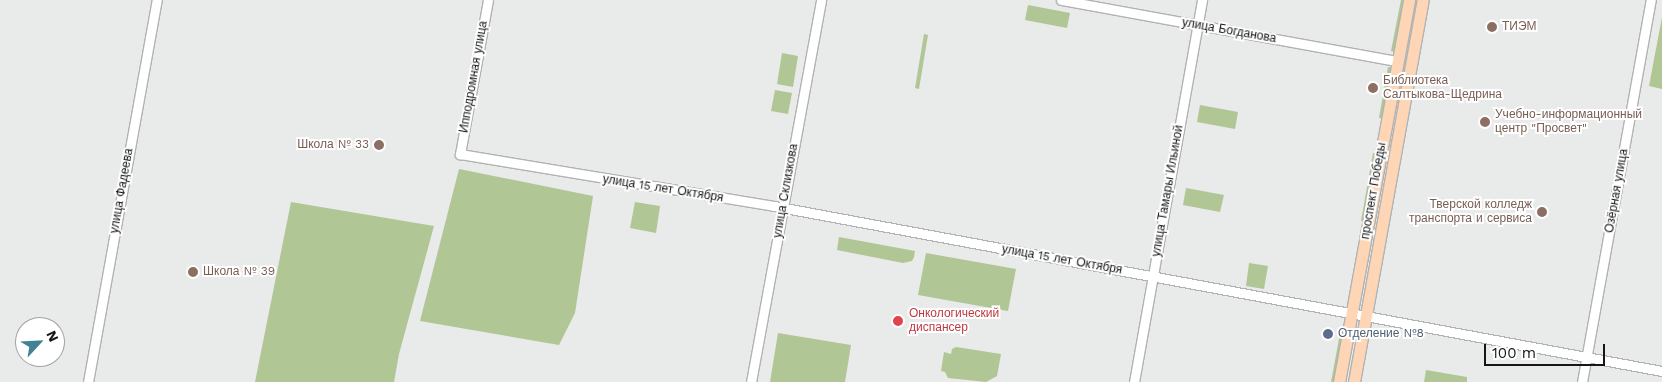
<!DOCTYPE html>
<html>
<head>
<meta charset="utf-8">
<style>
  body { margin:0 }
  #map { position:relative; width:1662px; height:382px; overflow:hidden; background:#e9eaea; font-family:"Work Sans",sans-serif }
  div>[style] { position:absolute }
  .green>* { inset:0; background:#b1c695 }
  .roads { filter:drop-shadow(1px 0 #b1b2b3) drop-shadow(-1px 0 #b1b2b3) drop-shadow(0 1px #b1b2b3) drop-shadow(0 -1px #b1b2b3) }
  .minor>* { height:9px; margin:-4.5px; padding:0 4.5px; transform-origin:4.5px; border-radius:4.5px; background:#fff }
  .major>* { height:11px; margin:-5.5px; padding:0 5.5px; transform-origin:5.5px; border-radius:5.5px; background:#fed6b5 }
  .dots>* { width:14px; height:14px; translate:-50% -50%; box-sizing:border-box; border:2px solid #fff; border-radius:50% }
  span { translate:-50% -50%; white-space:nowrap; text-align:center; line-height:1.15; -webkit-text-stroke:4px #fff; paint-order:stroke }
  .education-label { font-size:12px; color:#785e54 }
  .left { translate:0 -50%; text-align:left }
  .right { translate:-100% -50%; text-align:right }
  .street-label { font-size:12px; color:#161617 }
  .health-label { font-size:12px; color:#be3a42 }
  .service-label { font-size:12px; color:#4e5e75 }
  .north { position:absolute; left:15px; top:317px; width:50px; height:50px; box-sizing:border-box; background:#fff; border:1px solid #a2a2a2; border-radius:50%; rotate:65deg; font-size:14px; font-weight:700; line-height:20px; text-align:center; color:#161617 }
  .north::after { content:''; display:block; margin:auto; width:18px; height:22px; background:#418395; clip-path:polygon(50% 0,100% 100%,50% 72%,0 100%) }
  .scale { position:absolute; left:1484px; top:344px; width:121px; height:22px; box-sizing:border-box; border:2px solid #161617; border-top:0; padding-left:6px; font-size:15px; line-height:18px; white-space:nowrap; color:#161617; -webkit-text-stroke:4px #fff; paint-order:stroke }
</style>
</head>
<body>
<div id="map">
  <div class="green">
    <i style="clip-path:polygon(1401px 0,1406px 0,1396px 52px,1391px 51px)"></i>
    <i style="clip-path:polygon(1028px 5px,1070px 13px,1067px 28px,1025px 20px)"></i>
    <i style="clip-path:polygon(1662px 17px,1662px 89px,1649px 86px)"></i>
    <i style="clip-path:polygon(924px 34px,928px 35px,919px 89px,915px 88px)"></i>
    <i style="clip-path:polygon(782px 53px,798px 56px,793px 87px,777px 84px)"></i>
    <i style="clip-path:polygon(1388px 67px,1394px 68px,1384px 119px,1379px 118px)"></i>
    <i style="clip-path:polygon(775px 90px,792px 93px,788px 114px,771px 111px)"></i>
    <i style="clip-path:polygon(1200px 105px,1238px 112px,1235px 129px,1197px 122px)"></i>
    <i style="clip-path:polygon(1373px 153px,1378px 154px,1366px 222px,1361px 221px)"></i>
    <i style="clip-path:polygon(459px 169px,593px 196px,575px 313px,559px 345px,420px 321px)"></i>
    <i style="clip-path:polygon(1186px 188px,1224px 195px,1220px 212px,1183px 205px)"></i>
    <i style="clip-path:polygon(291px 202px,434px 226px,399px 354px,394px 382px,255px 382px)"></i>
    <i style="clip-path:polygon(635px 202px,660px 206px,656px 233px,630px 228px)"></i>
    <i style="clip-path:polygon(839px 237px,915px 251px,914px 257px,912px 261px,903px 263px,837px 250px)"></i>
    <i style="clip-path:polygon(926px 253px,1016px 269px,1008px 311px,918px 295px)"></i>
    <i style="clip-path:polygon(1249px 263px,1268px 266px,1264px 289px,1246px 286px)"></i>
    <i style="clip-path:polygon(1341px 328px,1345px 329px,1335px 382px,1331px 382px)"></i>
    <i style="clip-path:polygon(778px 333px,851px 345px,845px 382px,770px 382px)"></i>
    <i style="clip-path:polygon(956px 347px,1001px 354px,997px 376px,986px 382px,948px 378px,945px 372px,941px 371px,944px 352px,951px 354px,952px 349px)"></i>
    <i style="clip-path:polygon(1426px 370px,1467px 377px,1467px 382px,1424px 382px)"></i>
  </div>
  <div class="roads">
    <div class="minor">
      <i style="left:488px;top:0;width:157px;rotate:100.3deg"></i>
      <i style="left:460px;top:154px;width:318px;rotate:9.4deg"></i>
      <i style="left:774px;top:206px;width:903px;rotate:10.53deg"></i>
      <i style="left:1061px;top:0;width:342px;rotate:10.3deg"></i>
      <i style="left:88px;top:382px;width:388px;rotate:-79.8deg"></i>
      <i style="left:751px;top:382px;width:388px;rotate:-79.6deg"></i>
      <i style="left:1134px;top:382px;width:388px;rotate:-79.9deg"></i>
      <i style="left:1582px;top:382px;width:388px;rotate:-79.8deg"></i>
    </div>
    <div class="major">
      <i style="left:1339px;top:382px;width:388px;rotate:-79.6deg"></i>
      <i style="left:1354px;top:382px;width:388px;rotate:-79.8deg"></i>
    </div>
  </div>
  <div class="dots">
    <i style="left:1492px;top:27px;background:#8d6e63"></i>
    <i style="left:1373px;top:88px;background:#8d6e63"></i>
    <i style="left:1485px;top:122px;background:#8d6e63"></i>
    <i style="left:379px;top:145px;background:#8d6e63"></i>
    <i style="left:1542px;top:212px;background:#8d6e63"></i>
    <i style="left:193px;top:272px;background:#8d6e63"></i>
    <i style="left:898px;top:321px;background:#e0444e"></i>
    <i style="left:1328px;top:334px;background:#5c6f8a"></i>
  </div>
  <div class="education-label">
    <span class="left" style="left:1502px;top:27px">ТИЭМ</span>
    <span class="left" style="left:1383px;top:88px">Библиотека<br>Салтыкова-Щедрина</span>
    <span class="left" style="left:1495px;top:122px">Учебно-информационный<br>центр "Просвет"</span>
    <span class="right" style="left:369px;top:145px">Школа № 33</span>
    <span class="right" style="left:1532px;top:212px">Тверской колледж<br>транспорта и сервиса</span>
    <span class="left" style="left:203px;top:272px">Школа № 39</span>
  </div>
  <div class="street-label">
    <span style="left:1229px;top:31px;rotate:10deg">улица Богданова</span>
    <span style="left:474px;top:77px;rotate:-80deg">Ипподромная улица</span>
    <span style="left:663px;top:189px;rotate:9deg">улица 15 лет Октября</span>
    <span style="left:122px;top:191px;rotate:-80deg">улица Фадеева</span>
    <span style="left:786px;top:191px;rotate:-80deg">улица Склизкова</span>
    <span style="left:1168px;top:191px;rotate:-80deg">улица Тамары Ильиной</span>
    <span style="left:1374px;top:191px;rotate:-80deg">проспект Победы</span>
    <span style="left:1617px;top:191px;rotate:-80deg">Озёрная улица</span>
    <span style="left:1062px;top:260px;rotate:10deg">улица 15 лет Октября</span>
  </div>
  <div class="health-label">
    <span class="left" style="left:909px;top:321px">Онкологический<br>диспансер</span>
  </div>
  <div class="service-label">
    <span class="left" style="left:1338px;top:334px">Отделение №8</span>
  </div>
  <div class="north">N</div>
  <div class="scale">100 m</div>
</div>
</body>
</html>
